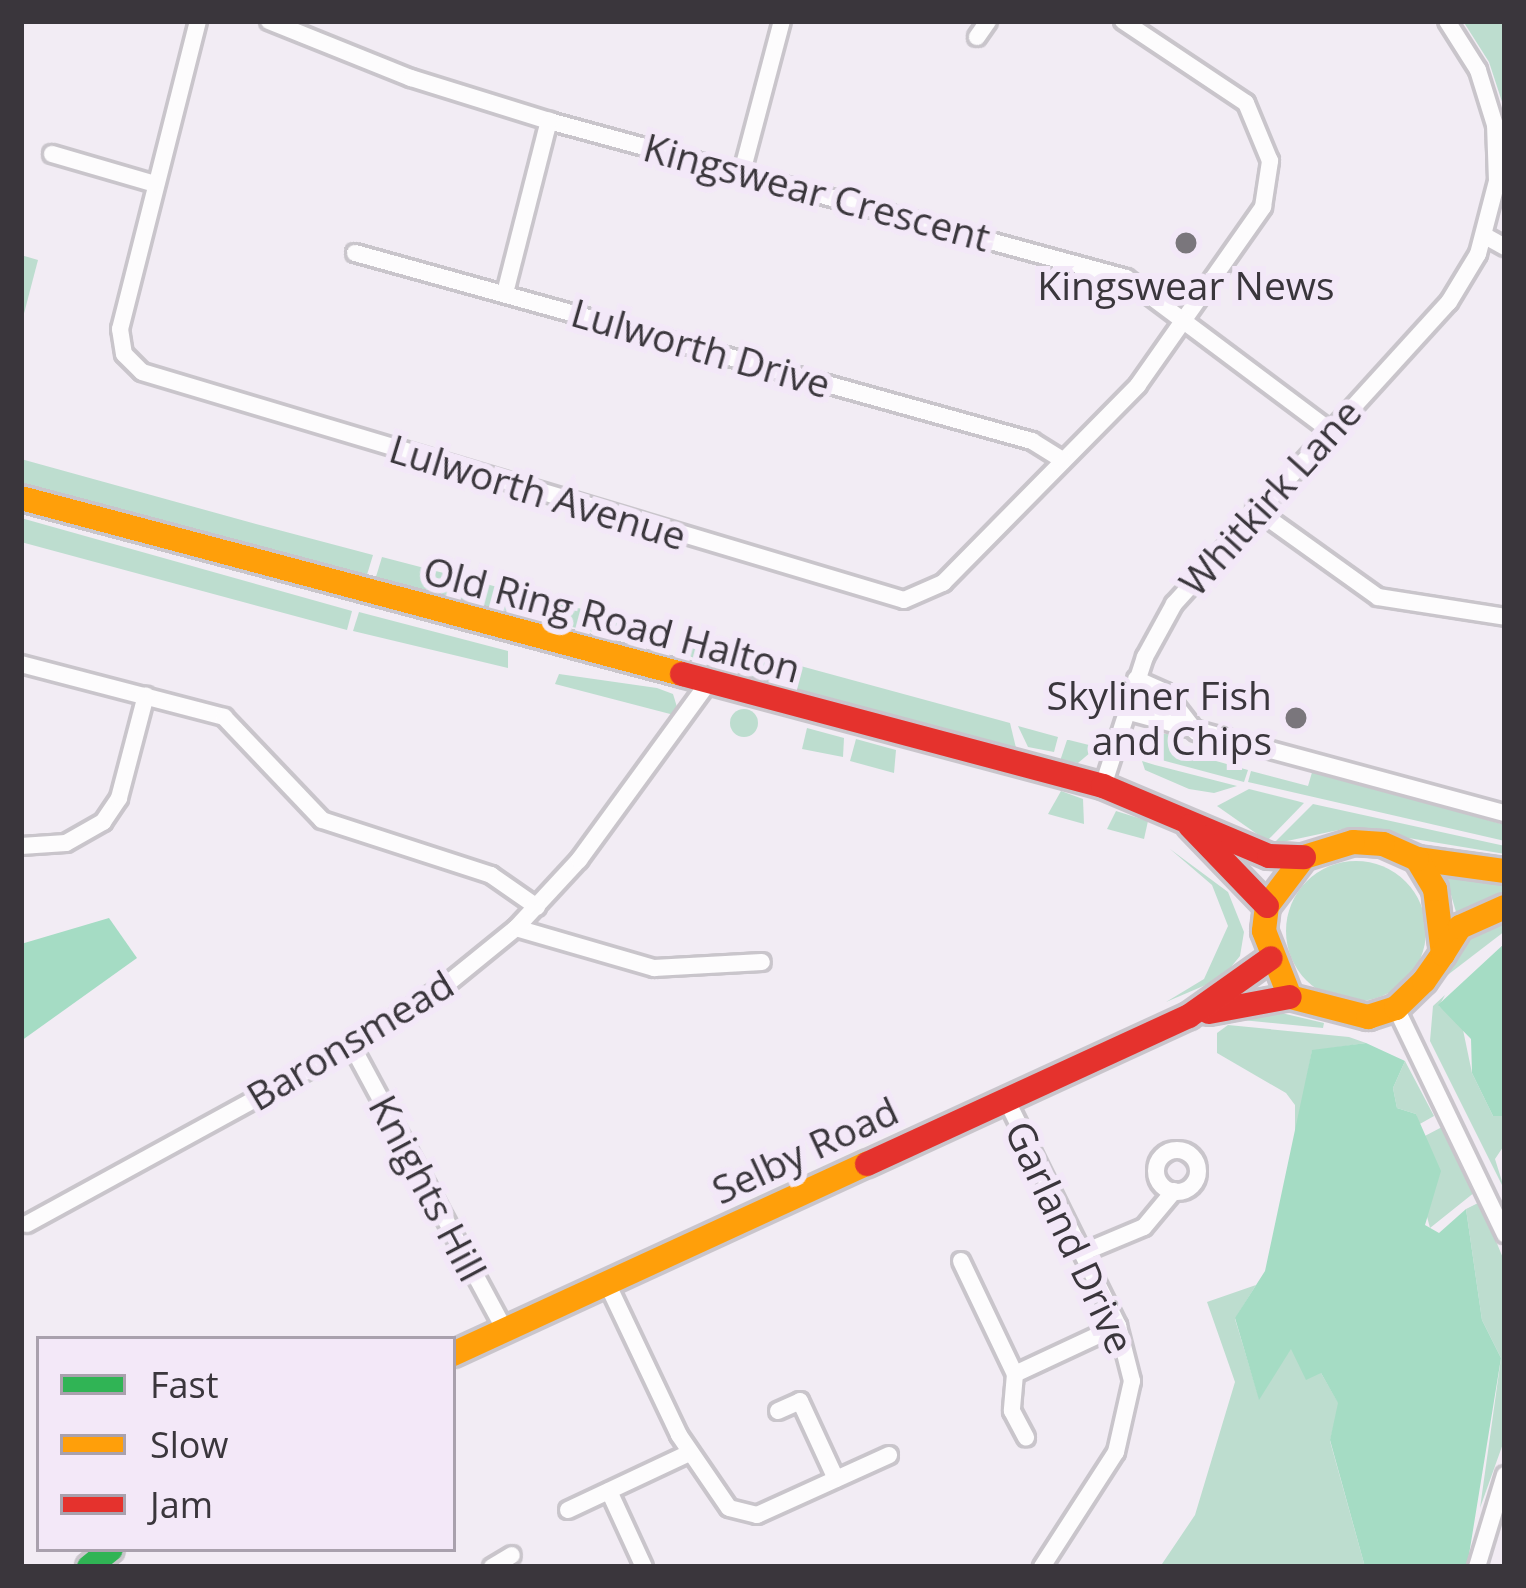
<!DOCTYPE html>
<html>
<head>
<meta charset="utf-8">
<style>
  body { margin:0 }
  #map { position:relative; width:1526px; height:1588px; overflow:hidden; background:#f2ecf4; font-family:"Open Sans",sans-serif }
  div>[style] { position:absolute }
  .green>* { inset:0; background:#bdddcf }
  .round { border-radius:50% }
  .forest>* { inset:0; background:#a5dcc4 }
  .roads { filter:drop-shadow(3px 0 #c9c5cb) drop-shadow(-3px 0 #c9c5cb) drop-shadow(0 3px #c9c5cb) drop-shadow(0 -3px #c9c5cb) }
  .street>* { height:16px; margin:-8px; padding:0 8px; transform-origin:8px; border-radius:8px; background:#fdfcfd }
  .street>.ring { margin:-8px; padding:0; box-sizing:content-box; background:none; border:16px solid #fdfcfd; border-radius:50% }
  .fast>* { height:24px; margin:-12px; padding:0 12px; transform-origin:12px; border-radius:12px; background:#30b455 }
  .slow>* { height:24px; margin:-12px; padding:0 12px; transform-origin:12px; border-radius:12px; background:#ff9f0a }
  .jam>* { height:24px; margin:-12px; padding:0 12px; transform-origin:12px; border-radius:12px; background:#e5322d }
  .dots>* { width:33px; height:33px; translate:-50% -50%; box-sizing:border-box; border:6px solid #f3e8f8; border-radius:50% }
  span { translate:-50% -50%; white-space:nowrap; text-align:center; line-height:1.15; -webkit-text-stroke:12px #f3e8f8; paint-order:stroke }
  .street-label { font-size:39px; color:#3a363c }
  .poi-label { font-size:39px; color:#3a363c }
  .right { translate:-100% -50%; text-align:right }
  .frame { position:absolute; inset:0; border:24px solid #3a363c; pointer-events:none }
  .legend { position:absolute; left:36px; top:1336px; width:420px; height:216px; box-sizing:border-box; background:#f3e8f8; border:3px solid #a9a1ad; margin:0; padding:15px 21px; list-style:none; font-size:36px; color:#3a363c }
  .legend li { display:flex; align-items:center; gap:24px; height:60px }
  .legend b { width:60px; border:3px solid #a9a1ad }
</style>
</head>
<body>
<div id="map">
  <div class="green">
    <i style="clip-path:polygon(1463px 21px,1505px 21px,1505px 111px,1489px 62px)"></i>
    <i style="clip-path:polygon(21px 255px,38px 260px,21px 325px)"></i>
    <i style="clip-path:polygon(21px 459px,256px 524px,373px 555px,366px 578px,21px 486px)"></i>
    <i style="clip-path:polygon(21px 518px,352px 611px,347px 630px,21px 542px)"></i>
    <i style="clip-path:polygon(382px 557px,628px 621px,623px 639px,375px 580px)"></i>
    <i style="clip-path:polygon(359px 612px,508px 651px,508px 668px,353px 631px)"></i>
    <i style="clip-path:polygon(688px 641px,742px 653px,736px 676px,687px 655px)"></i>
    <i style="clip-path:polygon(749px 652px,1010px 723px,1017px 752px,741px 677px)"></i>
    <i style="clip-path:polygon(559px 674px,657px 688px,673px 694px,677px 707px,674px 715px,555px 684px)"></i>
    <i class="round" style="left:730px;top:709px;width:28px;height:28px"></i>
    <i style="clip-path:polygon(1018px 726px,1058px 737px,1054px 752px,1028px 747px)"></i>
    <i style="clip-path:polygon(807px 728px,844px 738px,843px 757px,802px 749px)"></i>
    <i style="clip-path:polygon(1147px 731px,1179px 736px,1177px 750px,1248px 770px,1244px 782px,1139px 754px)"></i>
    <i style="clip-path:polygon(856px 739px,896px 750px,894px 773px,850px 761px)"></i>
    <i style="clip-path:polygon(1067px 740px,1069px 740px,1097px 747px,1078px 763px,1060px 761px)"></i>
    <i style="clip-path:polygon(1142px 761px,1155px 765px,1237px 786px,1214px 793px,1189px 789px,1145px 770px)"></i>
    <i style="clip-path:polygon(1313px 769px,1505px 825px,1505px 841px,1248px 782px,1251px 771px,1308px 786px)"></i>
    <i style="clip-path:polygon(1249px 789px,1297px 801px,1304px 803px,1267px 841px,1217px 806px)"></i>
    <i style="clip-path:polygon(1061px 791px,1083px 799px,1084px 824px,1048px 814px)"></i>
    <i style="clip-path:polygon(1313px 804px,1505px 846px,1505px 854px,1348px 828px,1273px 844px)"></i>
    <i style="clip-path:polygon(1116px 811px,1148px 821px,1144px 839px,1107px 829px)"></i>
    <i style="clip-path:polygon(1170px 849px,1228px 892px,1244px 932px,1240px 956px,1222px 978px,1166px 1002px,1204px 979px,1228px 926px,1212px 885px)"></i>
    <i class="round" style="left:1286px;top:861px;width:140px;height:140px"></i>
    <i style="clip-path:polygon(1445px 874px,1505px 879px,1505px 892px,1456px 912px)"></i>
    <i style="clip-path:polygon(1505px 919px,1505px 931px,1445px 977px,1464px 943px)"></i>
    <i style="clip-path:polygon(1445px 995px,1439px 1006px,1462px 1025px,1472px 1073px,1493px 1116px,1505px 1116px,1505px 1144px,1495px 1159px,1505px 1191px,1430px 1041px,1433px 1006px)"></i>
    <i style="clip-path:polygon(1273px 1011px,1324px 1023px,1323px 1028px,1232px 1019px)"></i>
    <i style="clip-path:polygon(1228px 1025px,1349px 1037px,1366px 1043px,1312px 1051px,1295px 1138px,1295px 1105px,1286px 1093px,1217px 1053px,1217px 1033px)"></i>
    <i style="clip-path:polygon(1405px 1061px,1434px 1116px,1418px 1125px,1416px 1114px,1397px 1108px,1393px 1088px)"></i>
    <i style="clip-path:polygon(1442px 1127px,1475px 1192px,1430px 1228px,1425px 1209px,1440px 1171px,1421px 1138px)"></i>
    <i style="clip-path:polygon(1480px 1202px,1505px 1263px,1505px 1438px,1480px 1508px,1501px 1358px,1482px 1320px,1466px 1209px)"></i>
    <i style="clip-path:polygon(1256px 1285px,1235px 1319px,1259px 1398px,1291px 1348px,1321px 1373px,1339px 1404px,1330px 1441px,1365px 1567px,1160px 1567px,1195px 1515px,1235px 1382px,1207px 1302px)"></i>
  </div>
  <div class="forest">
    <i style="clip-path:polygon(109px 918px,137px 958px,21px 1041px,21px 944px)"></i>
    <i style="clip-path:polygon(1505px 943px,1505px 1116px,1493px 1116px,1472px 1073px,1471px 1039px,1438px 1005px)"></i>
    <i style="clip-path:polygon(1366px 1043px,1405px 1061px,1393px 1088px,1397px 1108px,1416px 1114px,1441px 1171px,1425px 1225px,1439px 1233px,1466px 1209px,1482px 1320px,1501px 1358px,1467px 1567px,1365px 1567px,1330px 1440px,1338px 1403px,1321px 1373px,1306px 1380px,1291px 1349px,1259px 1400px,1235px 1318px,1265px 1271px,1312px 1050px)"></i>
  </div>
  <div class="roads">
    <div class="street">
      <i style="left:198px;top:21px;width:318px;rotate:104.2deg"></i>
      <i style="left:120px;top:329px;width:25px;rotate:81deg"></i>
      <i style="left:124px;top:354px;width:25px;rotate:45deg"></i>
      <i style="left:142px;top:372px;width:795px;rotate:16.66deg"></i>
      <i style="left:904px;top:600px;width:43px;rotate:-23.6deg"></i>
      <i style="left:943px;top:583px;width:278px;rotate:-45.4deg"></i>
      <i style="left:1138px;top:385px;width:218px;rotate:-54.9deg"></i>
      <i style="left:1263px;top:207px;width:47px;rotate:-81.3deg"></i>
      <i style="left:1270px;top:161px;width:63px;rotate:-112.5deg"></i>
      <i style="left:1246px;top:103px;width:148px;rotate:-146.3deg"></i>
      <i style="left:269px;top:21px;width:153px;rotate:21.9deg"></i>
      <i style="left:411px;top:78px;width:145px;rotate:17.3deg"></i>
      <i style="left:549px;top:121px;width:598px;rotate:15.22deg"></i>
      <i style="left:1126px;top:278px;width:254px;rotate:36.8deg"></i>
      <i style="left:977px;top:37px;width:19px;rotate:-55deg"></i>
      <i style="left:52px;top:154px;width:107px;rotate:16.2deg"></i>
      <i style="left:742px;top:172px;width:156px;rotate:-75.2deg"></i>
      <i style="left:1485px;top:236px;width:23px;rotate:29deg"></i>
      <i style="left:355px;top:253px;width:703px;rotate:15.52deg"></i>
      <i style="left:1032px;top:441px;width:36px;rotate:32deg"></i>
      <i style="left:505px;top:293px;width:178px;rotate:-75.7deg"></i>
      <i style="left:1255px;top:509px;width:151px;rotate:35.6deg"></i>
      <i style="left:1378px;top:597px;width:129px;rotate:8.9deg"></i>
      <i style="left:21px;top:664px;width:210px;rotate:14.6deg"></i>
      <i style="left:224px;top:717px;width:142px;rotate:46.4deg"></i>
      <i style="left:322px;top:820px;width:178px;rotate:18deg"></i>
      <i style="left:491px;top:875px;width:56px;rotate:34.8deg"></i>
      <i style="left:1136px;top:679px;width:32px;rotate:24deg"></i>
      <i style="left:1165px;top:692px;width:51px;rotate:52.2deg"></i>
      <i style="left:1126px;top:711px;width:392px;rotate:15.1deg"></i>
      <i style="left:1103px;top:786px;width:136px;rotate:-72deg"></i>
      <i style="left:1145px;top:657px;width:60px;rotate:-61.3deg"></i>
      <i style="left:1174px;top:604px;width:408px;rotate:-47.7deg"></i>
      <i style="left:1449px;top:302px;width:56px;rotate:-58.9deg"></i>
      <i style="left:1478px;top:254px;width:75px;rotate:-75.4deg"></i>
      <i style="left:1497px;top:181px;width:56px;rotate:-92deg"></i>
      <i style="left:1495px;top:125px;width:58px;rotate:-107.2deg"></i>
      <i style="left:1478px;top:70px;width:58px;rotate:-122.3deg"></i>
      <i style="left:21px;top:846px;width:45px;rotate:-3.8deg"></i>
      <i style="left:66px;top:843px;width:43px;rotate:-29.6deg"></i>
      <i style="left:103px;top:822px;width:29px;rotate:-56deg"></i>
      <i style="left:119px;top:798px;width:106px;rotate:-75.3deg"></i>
      <i style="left:516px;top:928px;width:144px;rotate:16.2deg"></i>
      <i style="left:654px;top:968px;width:108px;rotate:-3.2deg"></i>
      <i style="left:1396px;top:1008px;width:251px;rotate:64.3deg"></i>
      <i style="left:352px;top:1046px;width:323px;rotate:61.7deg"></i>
      <i style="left:1006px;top:1099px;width:253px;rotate:63.7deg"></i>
      <i style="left:1118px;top:1326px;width:57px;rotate:75.7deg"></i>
      <i style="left:1132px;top:1381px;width:73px;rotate:102.7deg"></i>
      <i style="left:1116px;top:1452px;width:137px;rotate:122.8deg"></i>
      <i class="ring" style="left:1156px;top:1150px;width:26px;height:26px"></i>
      <i style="left:27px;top:1224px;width:371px;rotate:-28.7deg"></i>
      <i style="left:352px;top:1046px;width:113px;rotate:-33.1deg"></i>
      <i style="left:447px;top:984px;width:89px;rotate:-39.1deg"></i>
      <i style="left:516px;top:928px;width:93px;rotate:-47.2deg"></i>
      <i style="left:579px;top:860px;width:220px;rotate:-53.9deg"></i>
      <i style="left:1082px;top:1253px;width:67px;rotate:-22.8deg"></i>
      <i style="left:1144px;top:1227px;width:47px;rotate:-50.2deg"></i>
      <i style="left:961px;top:1261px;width:125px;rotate:64.5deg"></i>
      <i style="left:1015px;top:1374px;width:114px;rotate:-25deg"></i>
      <i style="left:606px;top:1281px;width:170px;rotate:64.6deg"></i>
      <i style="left:679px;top:1435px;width:88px;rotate:55.6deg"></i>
      <i style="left:729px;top:1508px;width:29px;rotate:14deg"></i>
      <i style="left:757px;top:1515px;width:145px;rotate:-24.4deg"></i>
      <i style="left:1015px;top:1374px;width:37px;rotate:95deg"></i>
      <i style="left:1012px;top:1411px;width:30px;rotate:62deg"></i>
      <i style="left:778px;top:1411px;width:24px;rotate:-24deg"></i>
      <i style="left:800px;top:1401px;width:86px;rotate:65.2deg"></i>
      <i style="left:609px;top:1491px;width:84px;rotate:65.3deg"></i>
      <i style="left:568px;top:1510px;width:134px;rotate:-25.2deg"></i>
      <i style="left:492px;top:1567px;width:23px;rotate:-31deg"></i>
      <i style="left:1477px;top:1567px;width:96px;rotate:-73.1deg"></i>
    </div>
    <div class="fast">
      <i style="left:89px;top:1567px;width:28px;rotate:-39deg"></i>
    </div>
    <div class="slow">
      <i style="left:21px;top:498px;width:684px;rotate:14.91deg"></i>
      <i style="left:1417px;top:859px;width:89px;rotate:7.8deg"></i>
      <i style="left:1443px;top:954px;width:65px;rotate:-97deg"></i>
      <i style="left:1435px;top:889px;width:35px;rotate:-121deg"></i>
      <i style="left:1417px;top:859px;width:37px;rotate:-156deg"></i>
      <i style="left:1383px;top:844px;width:30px;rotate:-176deg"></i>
      <i style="left:1353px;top:842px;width:51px;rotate:163deg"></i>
      <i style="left:1304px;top:857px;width:61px;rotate:127.1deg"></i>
      <i style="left:1267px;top:906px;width:25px;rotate:97deg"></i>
      <i style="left:1264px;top:931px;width:71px;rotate:68.5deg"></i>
      <i style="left:1290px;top:997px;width:81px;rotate:14.4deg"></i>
      <i style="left:1368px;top:1017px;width:29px;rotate:-18deg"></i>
      <i style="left:1396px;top:1008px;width:39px;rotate:-44deg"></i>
      <i style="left:1424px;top:981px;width:33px;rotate:-55deg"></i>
      <i style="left:1443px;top:954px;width:32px;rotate:-58deg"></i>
      <i style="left:1460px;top:927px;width:49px;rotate:-24deg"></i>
      <i style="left:453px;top:1354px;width:456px;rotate:-24.7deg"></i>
    </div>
    <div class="jam">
      <i style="left:682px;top:674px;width:436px;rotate:14.9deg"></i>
      <i style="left:1103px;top:786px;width:180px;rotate:22.9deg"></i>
      <i style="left:1269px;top:856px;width:35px;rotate:2deg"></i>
      <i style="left:1190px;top:826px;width:111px;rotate:46.1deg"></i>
      <i style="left:1209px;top:1012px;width:82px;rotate:-10.5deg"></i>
      <i style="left:867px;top:1164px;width:354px;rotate:-24.7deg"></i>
      <i style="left:1189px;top:1016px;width:100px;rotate:-35.3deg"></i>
    </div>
  </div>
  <div class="dots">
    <i style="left:1186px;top:243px;background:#7a767c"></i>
    <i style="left:1296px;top:718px;background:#7a767c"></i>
  </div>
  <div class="street-label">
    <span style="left:817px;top:192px;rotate:15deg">Kingswear Crescent</span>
    <span style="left:701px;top:348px;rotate:16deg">Lulworth Drive</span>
    <span style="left:538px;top:492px;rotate:17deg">Lulworth Avenue</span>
    <span style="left:1270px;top:497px;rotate:-48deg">Whitkirk Lane</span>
    <span style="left:612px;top:619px;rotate:15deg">Old Ring Road Halton</span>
    <span style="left:350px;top:1040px;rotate:-31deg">Baronsmead</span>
    <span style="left:805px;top:1150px;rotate:-25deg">Selby Road</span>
    <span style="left:428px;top:1188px;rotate:62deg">Knights Hill</span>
    <span style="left:1070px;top:1237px;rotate:65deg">Garland Drive</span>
  </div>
  <div class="poi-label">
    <span style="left:1186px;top:285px">Kingswear News</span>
    <span class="right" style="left:1272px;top:718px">Skyliner Fish<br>and Chips</span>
  </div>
  <div class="frame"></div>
  <ul class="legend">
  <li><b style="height:15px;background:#30b455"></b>Fast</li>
  <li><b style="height:15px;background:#ff9f0a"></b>Slow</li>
  <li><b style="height:15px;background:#e5322d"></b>Jam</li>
  </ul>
</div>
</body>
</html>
